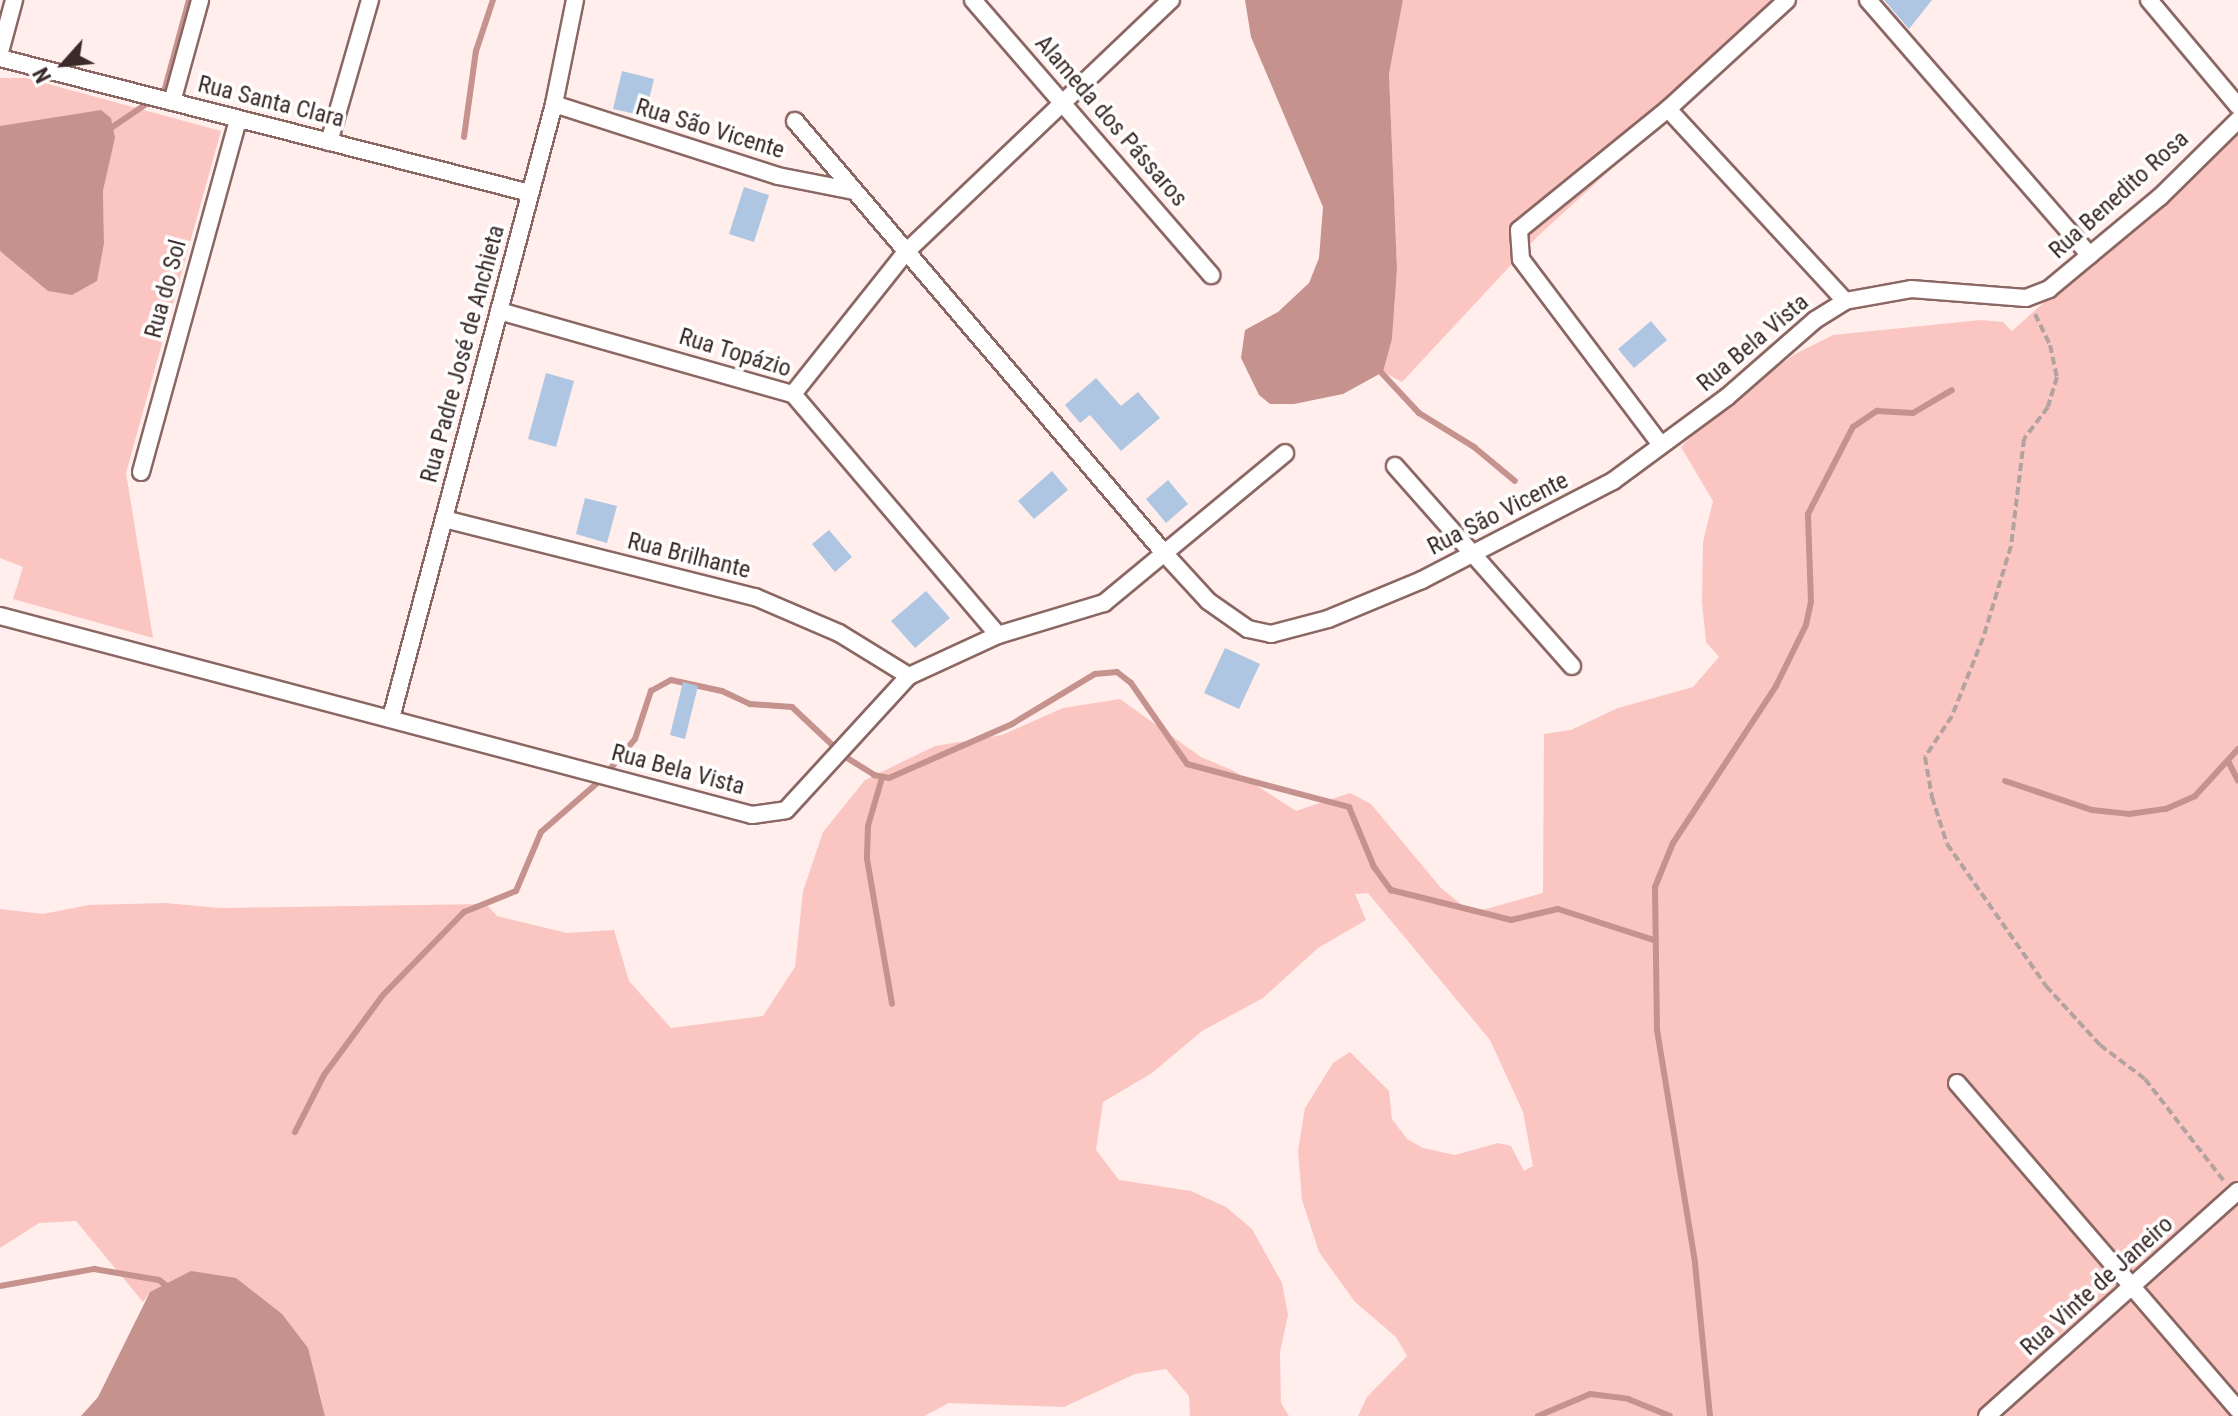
<!DOCTYPE html>
<html>
<head>
<meta charset="utf-8">
<style>
  body { margin:0 }
  #map { position:relative; width:2238px; height:1416px; overflow:hidden; background:#ffeeec; font-family:"Roboto Condensed",sans-serif }
  div>[style] { position:absolute }
  .green>* { inset:0; background:#fbc6c1 }
  .water>* { inset:0; background:#c6928d }
  .stream>* { height:6px; margin:-3px; padding:0 3px; transform-origin:3px; border-radius:3px; background:#c6928d }
  .building>* { inset:0; background:#aec6e2 }
  .path>* { height:4px; margin-top:-2px; transform-origin:0; background:repeating-linear-gradient(90deg,#b2a2a0 0 8px,transparent 0 12px) }
  .roads { filter:drop-shadow(2px 0 #8b6763) drop-shadow(-2px 0 #8b6763) drop-shadow(0 2px #8b6763) drop-shadow(0 -2px #8b6763) }
  .minor>* { height:16px; margin:-8px; padding:0 8px; transform-origin:8px; border-radius:8px; background:#fff }
  span { translate:-50% -50%; white-space:nowrap; text-align:center; line-height:1.15; -webkit-text-stroke:7px #fff; paint-order:stroke }
  .street-label { font-size:24px; color:#3a2a29 }
  .north { position:absolute; left:24px; top:24px; width:80px; height:80px; -webkit-text-stroke:6px #fff; paint-order:stroke; rotate:243deg; font-size:22px; font-weight:700; line-height:32px; text-align:center; color:#3a2a29 }
  .north::after { content:''; display:block; margin:auto; width:28px; height:36px; background:#3a2a29; clip-path:polygon(50% 0,100% 100%,50% 72%,0 100%) }
</style>
</head>
<body>
<div id="map">
  <div class="green">
    <i style="clip-path:polygon(1403px 0,1796px 0,1538px 236px,1402px 382px,1383px 372px,1392px 339px,1397px 269px,1389px 74px)"></i>
    <i style="clip-path:polygon(0 78px,26px 78px,221px 131px,126px 473px,153px 638px,13px 599px,23px 567px,0 558px,0 251px,14px 261px,104px 243px,103px 191px,115px 138px,0 126px)"></i>
    <i style="clip-path:polygon(2238px 127px,2238px 1416px,1358px 1416px,1367px 1397px,1407px 1356px,1396px 1337px,1355px 1302px,1319px 1252px,1302px 1200px,1298px 1151px,1305px 1108px,1333px 1063px,1350px 1052px,1389px 1091px,1392px 1119px,1407px 1139px,1423px 1148px,1455px 1155px,1498px 1143px,1511px 1146px,1524px 1171px,1533px 1166px,1523px 1112px,1490px 1040px,1368px 893px,1355px 894px,1366px 920px,1318px 948px,1263px 998px,1202px 1031px,1152px 1073px,1103px 1102px,1096px 1150px,1119px 1180px,1191px 1191px,1226px 1207px,1252px 1229px,1282px 1283px,1288px 1315px,1280px 1352px,1281px 1403px,1289px 1416px,1190px 1416px,1189px 1396px,1166px 1369px,1135px 1374px,1064px 1407px,949px 1403px,924px 1416px,325px 1416px,319px 1390px,150px 1292px,143px 1302px,76px 1221px,39px 1223px,0 1248px,0 909px,43px 914px,89px 905px,165px 903px,220px 908px,486px 904px,497px 916px,567px 933px,614px 930px,629px 981px,671px 1028px,763px 1016px,795px 967px,803px 891px,823px 832px,865px 780px,935px 746px,1002px 735px,1063px 708px,1120px 699px,1201px 757px,1234px 771px,1296px 811px,1350px 793px,1371px 804px,1441px 888px,1472px 913px,1543px 893px,1544px 734px,1571px 730px,1618px 708px,1693px 687px,1719px 657px,1706px 642px,1702px 602px,1703px 542px,1713px 501px,1681px 447px,1712px 415px,1795px 354px,1833px 335px,1981px 320px,2003px 322px,2012px 331px)"></i>
  </div>
  <div class="water">
    <i style="clip-path:polygon(1245px 0,1403px 0,1389px 74px,1397px 269px,1392px 339px,1383px 372px,1343px 394px,1294px 404px,1270px 404px,1259px 395px,1241px 358px,1245px 330px,1278px 312px,1309px 283px,1319px 258px,1323px 207px,1251px 37px)"></i>
    <i style="clip-path:polygon(101px 110px,111px 118px,115px 138px,103px 191px,104px 243px,97px 281px,72px 295px,48px 291px,0 251px,0 126px)"></i>
    <i style="clip-path:polygon(191px 1271px,236px 1278px,282px 1314px,308px 1348px,325px 1416px,81px 1416px,98px 1397px,150px 1292px)"></i>
  </div>
  <div class="stream">
    <i style="left:108px;top:130px;width:68px;rotate:-34.2deg"></i>
    <i style="left:164px;top:92px;width:95px;rotate:-74.8deg"></i>
    <i style="left:464px;top:137px;width:87px;rotate:-82.1deg"></i>
    <i style="left:476px;top:51px;width:54px;rotate:-71.6deg"></i>
    <i style="left:1377px;top:368px;width:62px;rotate:47deg"></i>
    <i style="left:1419px;top:413px;width:65px;rotate:31.7deg"></i>
    <i style="left:1474px;top:447px;width:53px;rotate:39.7deg"></i>
    <i style="left:2228px;top:761px;width:22px;rotate:63deg"></i>
    <i style="left:882px;top:778px;width:50px;rotate:106.3deg"></i>
    <i style="left:868px;top:826px;width:33px;rotate:92deg"></i>
    <i style="left:867px;top:859px;width:147px;rotate:80.2deg"></i>
    <i style="left:2005px;top:781px;width:92px;rotate:18.4deg"></i>
    <i style="left:2092px;top:810px;width:37px;rotate:6deg"></i>
    <i style="left:2129px;top:814px;width:37px;rotate:-8deg"></i>
    <i style="left:2166px;top:809px;width:32px;rotate:-24deg"></i>
    <i style="left:2195px;top:796px;width:64px;rotate:-47.5deg"></i>
    <i style="left:295px;top:1132px;width:64px;rotate:-63deg"></i>
    <i style="left:324px;top:1075px;width:99px;rotate:-53.6deg"></i>
    <i style="left:383px;top:995px;width:116px;rotate:-45.7deg"></i>
    <i style="left:464px;top:912px;width:56px;rotate:-22deg"></i>
    <i style="left:516px;top:891px;width:64px;rotate:-67deg"></i>
    <i style="left:541px;top:832px;width:81px;rotate:-41deg"></i>
    <i style="left:602px;top:779px;width:52px;rotate:-50.5deg"></i>
    <i style="left:635px;top:739px;width:51px;rotate:-71.6deg"></i>
    <i style="left:651px;top:691px;width:23px;rotate:-29deg"></i>
    <i style="left:671px;top:680px;width:52px;rotate:12.2deg"></i>
    <i style="left:722px;top:691px;width:31px;rotate:25deg"></i>
    <i style="left:750px;top:704px;width:42px;rotate:4.1deg"></i>
    <i style="left:792px;top:707px;width:71px;rotate:43.3deg"></i>
    <i style="left:844px;top:756px;width:36px;rotate:32deg"></i>
    <i style="left:874px;top:775px;width:15px;rotate:11deg"></i>
    <i style="left:889px;top:778px;width:134px;rotate:-23.7deg"></i>
    <i style="left:1012px;top:724px;width:97px;rotate:-31.1deg"></i>
    <i style="left:1095px;top:674px;width:22px;rotate:-5deg"></i>
    <i style="left:1117px;top:672px;width:18px;rotate:38deg"></i>
    <i style="left:1131px;top:683px;width:98px;rotate:55.3deg"></i>
    <i style="left:1187px;top:764px;width:168px;rotate:14.9deg"></i>
    <i style="left:1349px;top:807px;width:65px;rotate:67.4deg"></i>
    <i style="left:1374px;top:867px;width:29px;rotate:54deg"></i>
    <i style="left:1391px;top:890px;width:124px;rotate:14deg"></i>
    <i style="left:1511px;top:920px;width:48px;rotate:-13.2deg"></i>
    <i style="left:1558px;top:909px;width:101px;rotate:17.9deg"></i>
    <i style="left:0;top:1286px;width:96px;rotate:-10.3deg"></i>
    <i style="left:94px;top:1269px;width:66px;rotate:9.6deg"></i>
    <i style="left:159px;top:1280px;width:15px;rotate:37deg"></i>
    <i style="left:1538px;top:1416px;width:56px;rotate:-22.9deg"></i>
    <i style="left:1590px;top:1394px;width:38px;rotate:7deg"></i>
    <i style="left:1628px;top:1399px;width:45px;rotate:22deg"></i>
    <i style="left:1710px;top:1416px;width:155px;rotate:-95.6deg"></i>
    <i style="left:1695px;top:1262px;width:235px;rotate:-99.3deg"></i>
    <i style="left:1657px;top:1030px;width:143px;rotate:-90.8deg"></i>
    <i style="left:1655px;top:887px;width:48px;rotate:-67.8deg"></i>
    <i style="left:1673px;top:843px;width:188px;rotate:-56.7deg"></i>
    <i style="left:1776px;top:686px;width:68px;rotate:-63.8deg"></i>
    <i style="left:1806px;top:625px;width:24px;rotate:-78deg"></i>
    <i style="left:1811px;top:602px;width:88px;rotate:-92deg"></i>
    <i style="left:1808px;top:514px;width:98px;rotate:-62.7deg"></i>
    <i style="left:1853px;top:427px;width:29px;rotate:-34deg"></i>
    <i style="left:1877px;top:411px;width:36px;rotate:3deg"></i>
    <i style="left:1913px;top:413px;width:45px;rotate:-30.5deg"></i>
  </div>
  <div class="building">
    <i style="clip-path:polygon(1884px 0,1932px 0,1909px 29px)"></i>
    <i style="clip-path:polygon(622px 71px,654px 79px,645px 116px,613px 109px)"></i>
    <i style="clip-path:polygon(744px 187px,769px 195px,754px 242px,729px 234px)"></i>
    <i style="clip-path:polygon(1651px 321px,1667px 340px,1634px 368px,1618px 349px)"></i>
    <i style="clip-path:polygon(546px 373px,574px 381px,556px 447px,528px 439px)"></i>
    <i style="clip-path:polygon(1096px 378px,1121px 406px,1138px 392px,1160px 418px,1121px 451px,1090px 415px,1080px 423px,1065px 405px)"></i>
    <i style="clip-path:polygon(1052px 471px,1068px 490px,1034px 519px,1018px 501px)"></i>
    <i style="clip-path:polygon(1168px 480px,1188px 504px,1166px 523px,1146px 499px)"></i>
    <i style="clip-path:polygon(585px 498px,617px 506px,607px 543px,576px 534px)"></i>
    <i style="clip-path:polygon(829px 530px,852px 557px,835px 572px,812px 544px)"></i>
    <i style="clip-path:polygon(926px 591px,950px 618px,915px 648px,891px 621px)"></i>
    <i style="clip-path:polygon(1225px 648px,1260px 664px,1239px 709px,1204px 693px)"></i>
    <i style="clip-path:polygon(683px 682px,698px 686px,685px 739px,670px 735px)"></i>
  </div>
  <div class="path">
    <i style="left:2035px;top:314px;width:34px;rotate:64deg"></i>
    <i style="left:2050px;top:345px;width:33px;rotate:78deg"></i>
    <i style="left:2057px;top:377px;width:31px;rotate:107deg"></i>
    <i style="left:2048px;top:407px;width:40px;rotate:127deg"></i>
    <i style="left:2024px;top:439px;width:108px;rotate:96.9deg"></i>
    <i style="left:2011px;top:546px;width:96px;rotate:106.9deg"></i>
    <i style="left:1983px;top:638px;width:84px;rotate:111.7deg"></i>
    <i style="left:1952px;top:716px;width:49px;rotate:123.4deg"></i>
    <i style="left:1925px;top:757px;width:41px;rotate:80.1deg"></i>
    <i style="left:1932px;top:797px;width:49px;rotate:72.3deg"></i>
    <i style="left:1947px;top:844px;width:173px;rotate:55.1deg"></i>
    <i style="left:2046px;top:986px;width:80px;rotate:47.5deg"></i>
    <i style="left:2100px;top:1045px;width:56px;rotate:37.1deg"></i>
    <i style="left:2145px;top:1079px;width:128px;rotate:52.3deg"></i>
  </div>
  <div class="roads">
    <div class="minor">
      <i style="left:973px;top:0;width:364px;rotate:49.1deg"></i>
      <i style="left:1868px;top:0;width:338px;rotate:49deg"></i>
      <i style="left:2149px;top:0;width:138px;rotate:50deg"></i>
      <i style="left:0;top:52px;width:54px;rotate:-74.9deg"></i>
      <i style="left:0;top:58px;width:547px;rotate:14.29deg"></i>
      <i style="left:172px;top:102px;width:106px;rotate:-74.6deg"></i>
      <i style="left:554px;top:104px;width:235px;rotate:17.8deg"></i>
      <i style="left:778px;top:176px;width:77px;rotate:11.2deg"></i>
      <i style="left:1668px;top:109px;width:261px;rotate:47.3deg"></i>
      <i style="left:795px;top:121px;width:570px;rotate:49.49deg"></i>
      <i style="left:1165px;top:554px;width:64px;rotate:47.5deg"></i>
      <i style="left:1208px;top:601px;width:49px;rotate:35deg"></i>
      <i style="left:1248px;top:629px;width:24px;rotate:12deg"></i>
      <i style="left:1271px;top:634px;width:59px;rotate:-14.7deg"></i>
      <i style="left:1328px;top:619px;width:102px;rotate:-22.5deg"></i>
      <i style="left:1422px;top:580px;width:215px;rotate:-27.4deg"></i>
      <i style="left:1613px;top:481px;width:142px;rotate:-36.4deg"></i>
      <i style="left:1727px;top:397px;width:117px;rotate:-41.2deg"></i>
      <i style="left:1815px;top:320px;width:36px;rotate:-32deg"></i>
      <i style="left:1845px;top:301px;width:67px;rotate:-10.3deg"></i>
      <i style="left:1911px;top:289px;width:115px;rotate:4.5deg"></i>
      <i style="left:2026px;top:298px;width:25px;rotate:-21deg"></i>
      <i style="left:2049px;top:289px;width:144px;rotate:-39.7deg"></i>
      <i style="left:2160px;top:197px;width:110px;rotate:-44.6deg"></i>
      <i style="left:329px;top:142px;width:148px;rotate:-73.9deg"></i>
      <i style="left:499px;top:311px;width:305px;rotate:15.8deg"></i>
      <i style="left:793px;top:394px;width:316px;rotate:49.6deg"></i>
      <i style="left:793px;top:394px;width:181px;rotate:-51.5deg"></i>
      <i style="left:906px;top:252px;width:366px;rotate:-43.6deg"></i>
      <i style="left:1661px;top:445px;width:233px;rotate:-127deg"></i>
      <i style="left:1521px;top:259px;width:29px;rotate:-94deg"></i>
      <i style="left:1519px;top:230px;width:192px;rotate:-39.1deg"></i>
      <i style="left:1668px;top:109px;width:161px;rotate:-42.5deg"></i>
      <i style="left:1395px;top:466px;width:267px;rotate:48.5deg"></i>
      <i style="left:141px;top:472px;width:366px;rotate:-74.6deg"></i>
      <i style="left:444px;top:519px;width:321px;rotate:14.1deg"></i>
      <i style="left:755px;top:597px;width:91px;rotate:23.2deg"></i>
      <i style="left:839px;top:633px;width:82px;rotate:31.6deg"></i>
      <i style="left:0;top:616px;width:778px;rotate:14.82deg"></i>
      <i style="left:752px;top:815px;width:34px;rotate:-8deg"></i>
      <i style="left:786px;top:810px;width:182px;rotate:-47.5deg"></i>
      <i style="left:909px;top:676px;width:98px;rotate:-24.7deg"></i>
      <i style="left:998px;top:635px;width:111px;rotate:-16.8deg"></i>
      <i style="left:1104px;top:603px;width:235px;rotate:-39.6deg"></i>
      <i style="left:391px;top:718px;width:635px;rotate:-75.13deg"></i>
      <i style="left:554px;top:104px;width:106px;rotate:-78.6deg"></i>
      <i style="left:1957px;top:1083px;width:431px;rotate:49.3deg"></i>
      <i style="left:1987px;top:1416px;width:337px;rotate:-41.9deg"></i>
    </div>
  </div>
  <div class="street-label">
    <span style="left:271px;top:102px;rotate:14deg">Rua Santa Clara</span>
    <span style="left:1111px;top:121px;rotate:49deg">Alameda dos Pássaros</span>
    <span style="left:710px;top:129px;rotate:17deg">Rua São Vicente</span>
    <span style="left:2119px;top:195px;rotate:-42deg">Rua Benedito Rosa</span>
    <span style="left:166px;top:289px;rotate:-75deg">Rua do Sol</span>
    <span style="left:1753px;top:343px;rotate:-40deg">Rua Bela Vista</span>
    <span style="left:735px;top:353px;rotate:17deg">Rua Topázio</span>
    <span style="left:463px;top:354px;rotate:-75deg">Rua Padre José de Anchieta</span>
    <span style="left:1498px;top:514px;rotate:-27deg">Rua São Vicente</span>
    <span style="left:689px;top:556px;rotate:14deg">Rua Brilhante</span>
    <span style="left:678px;top:770px;rotate:15deg">Rua Bela Vista</span>
    <span style="left:2097px;top:1286px;rotate:-42deg">Rua Vinte de Janeiro</span>
  </div>
  <div class="north">N</div>
</div>
</body>
</html>
